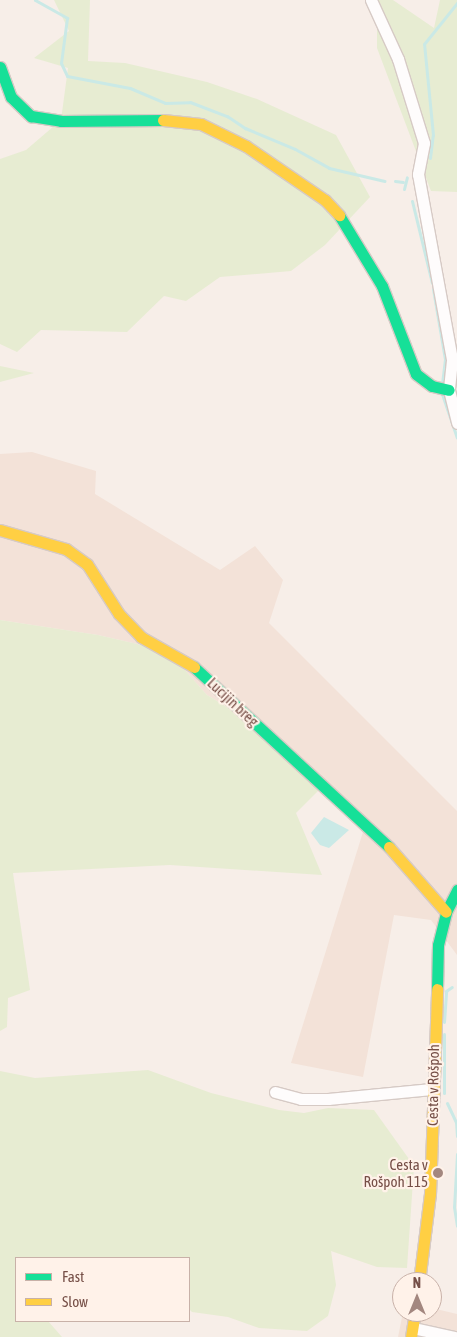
<!DOCTYPE html>
<html>
<head>
<meta charset="utf-8">
<style>
  body { margin:0 }
  #map { position:relative; width:457px; height:1337px; overflow:hidden; background:#f7eee8; font-family:"Asap Condensed",sans-serif }
  div>[style] { position:absolute }
  .residential>* { inset:0; background:#f3e2d8 }
  .green>* { inset:0; background:#e7ecd2 }
  .water>* { inset:0; background:#cae9e6 }
  .stream>* { height:3px; margin:-1.5px; padding:0 1.5px; transform-origin:1.5px; border-radius:1.5px; background:#cae9e6 }
  .roads { filter:drop-shadow(1px 0 #d6cac5) drop-shadow(-1px 0 #d6cac5) drop-shadow(0 1px #d6cac5) drop-shadow(0 -1px #d6cac5) }
  .street>* { height:11px; margin:-5.5px; padding:0 5.5px; transform-origin:5.5px; border-radius:5.5px; background:#fefcfc }
  .fast>* { height:11px; margin:-5.5px; padding:0 5.5px; transform-origin:5.5px; border-radius:5.5px; background:#16e098 }
  .slow>* { height:11px; margin:-5.5px; padding:0 5.5px; transform-origin:5.5px; border-radius:5.5px; background:#ffcf43 }
  .dots>* { width:14px; height:14px; translate:-50% -50%; box-sizing:border-box; border:2px solid #fff2e9; border-radius:50% }
  span { translate:-50% -50%; white-space:nowrap; text-align:center; line-height:1.15; -webkit-text-stroke:4.5px #fff2e9; paint-order:stroke }
  .street-label { font-size:15px; color:#764f47 }
  .poi-label { font-size:15px; color:#764f47 }
  .right { translate:-100% -50%; text-align:right }
  .legend { position:absolute; left:15px; top:1257px; width:175px; height:65px; box-sizing:border-box; background:#fff2e9; border:1px solid #c8b1a8; margin:0; padding:6px 9px; list-style:none; font-size:15px; color:#764f47 }
  .legend li { display:flex; align-items:center; gap:10px; height:25px }
  .legend b { width:25px; border:1px solid #c8b1a8 }
  .north { position:absolute; left:392px; top:1272px; width:50px; height:50px; box-sizing:border-box; background:#fff2e9; border:1px solid #c8b1a8; border-radius:50%; rotate:0deg; font-size:14px; font-weight:700; line-height:20px; text-align:center; color:#764f47 }
  .north::after { content:''; display:block; margin:auto; width:18px; height:22px; background:#a3877f; clip-path:polygon(50% 0,100% 100%,50% 72%,0 100%) }
</style>
</head>
<body>
<div id="map">
  <div class="residential">
    <i style="clip-path:polygon(32px 452px,96px 471px,95px 494px,220px 570px,255px 546px,283px 580px,269px 623px,457px 811px,457px 955px,431px 920px,394px 915px,363px 1077px,291px 1063px,363px 832px,242px 716px,207px 695px,168px 651px,98px 635px,0 620px,0 454px)"></i>
    <i style="clip-path:polygon(432px 1308px,457px 1314px,457px 1337px,398px 1337px,403px 1312px,432px 1312px)"></i>
  </div>
  <div class="green">
    <i style="clip-path:polygon(54px 0,90px 0,88px 61px,125px 63px,207px 82px,257px 99px,336px 135px,370px 197px,325px 245px,291px 271px,220px 277px,186px 301px,164px 296px,127px 332px,41px 330px,17px 352px,0 344px,0 159px,26px 150px,61px 120px,68px 68px,34px 58px,69px 31px)"></i>
    <i style="clip-path:polygon(377px 0,393px 0,434px 28px,440px 0,457px 0,457px 192px,431px 191px,377px 48px)"></i>
    <i style="clip-path:polygon(0 366px,34px 373px,0 382px)"></i>
    <i style="clip-path:polygon(0 620px,98px 635px,168px 651px,207px 695px,242px 716px,319px 790px,296px 813px,322px 875px,170px 865px,13px 873px,30px 990px,8px 998px,7px 1027px,0 1031px)"></i>
    <i style="clip-path:polygon(148px 1070px,211px 1093px,279px 1110px,304px 1113px,328px 1108px,374px 1110px,414px 1166px,407px 1268px,377px 1267px,331px 1251px,336px 1285px,328px 1316px,307px 1331px,259px 1328px,228px 1317px,192px 1312px,189px 1309px,189px 1258px,16px 1258px,16px 1321px,48px 1321px,62px 1337px,0 1337px,0 1071px,35px 1078px)"></i>
  </div>
  <div class="water">
    <i style="clip-path:polygon(324px 817px,349px 830px,329px 848px,320px 845px,311px 833px)"></i>
  </div>
  <div class="stream">
    <i style="left:35px;top:0;width:37px;rotate:29deg"></i>
    <i style="left:67px;top:18px;width:45px;rotate:97.6deg"></i>
    <i style="left:61px;top:63px;width:14px;rotate:65deg"></i>
    <i style="left:67px;top:76px;width:64px;rotate:10.8deg"></i>
    <i style="left:130px;top:88px;width:38px;rotate:23deg"></i>
    <i style="left:165px;top:103px;width:25px;rotate:-2deg"></i>
    <i style="left:190px;top:102px;width:40px;rotate:21deg"></i>
    <i style="left:227px;top:116px;width:22px;rotate:34deg"></i>
    <i style="left:245px;top:128px;width:54px;rotate:22.8deg"></i>
    <i style="left:295px;top:149px;width:39px;rotate:29deg"></i>
    <i style="left:329px;top:168px;width:57px;rotate:13.1deg"></i>
    <i style="left:430px;top:158px;width:23px;rotate:-83deg"></i>
    <i style="left:433px;top:135px;width:91px;rotate:-95.6deg"></i>
    <i style="left:424px;top:44px;width:53px;rotate:-51.2deg"></i>
    <i style="left:395px;top:181px;width:8px;rotate:7deg"></i>
    <i style="left:404px;top:189px;width:12px;rotate:-76deg"></i>
    <i style="left:412px;top:201px;width:84px;rotate:76.3deg"></i>
    <i style="left:433px;top:289px;width:71px;rotate:80.3deg"></i>
    <i style="left:445px;top:359px;width:24px;rotate:97deg"></i>
    <i style="left:442px;top:394px;width:46px;rotate:71.2deg"></i>
    <i style="left:444px;top:1022px;width:31px;rotate:-86deg"></i>
    <i style="left:446px;top:991px;width:7px;rotate:-34deg"></i>
    <i style="left:444px;top:1093px;width:59px;rotate:-90deg"></i>
    <i style="left:447px;top:1103px;width:21px;rotate:65deg"></i>
    <i style="left:456px;top:1122px;width:14px;rotate:86deg"></i>
    <i style="left:457px;top:1154px;width:53px;rotate:93.2deg"></i>
    <i style="left:454px;top:1207px;width:19px;rotate:81deg"></i>
  </div>
  <div class="roads">
    <div class="street">
      <i style="left:371px;top:0;width:65px;rotate:65.4deg"></i>
      <i style="left:398px;top:59px;width:88px;rotate:72.8deg"></i>
      <i style="left:424px;top:143px;width:32px;rotate:101deg"></i>
      <i style="left:418px;top:174px;width:189px;rotate:79.6deg"></i>
      <i style="left:452px;top:360px;width:30px;rotate:96deg"></i>
      <i style="left:449px;top:390px;width:34px;rotate:76deg"></i>
      <i style="left:275px;top:1092px;width:27px;rotate:15deg"></i>
      <i style="left:301px;top:1099px;width:27px"></i>
      <i style="left:328px;top:1099px;width:104px;rotate:-5.5deg"></i>
      <i style="left:413px;top:1328px;width:43px;rotate:12.1deg"></i>
    </div>
    <div class="fast">
      <i style="left:0;top:67px;width:32px;rotate:70deg"></i>
      <i style="left:11px;top:97px;width:28px;rotate:44deg"></i>
      <i style="left:31px;top:116px;width:30px;rotate:9deg"></i>
      <i style="left:61px;top:121px;width:102px;rotate:-0.6deg"></i>
      <i style="left:339px;top:215px;width:83px;rotate:58.8deg"></i>
      <i style="left:382px;top:286px;width:94px;rotate:68.9deg"></i>
      <i style="left:416px;top:374px;width:20px;rotate:37deg"></i>
      <i style="left:432px;top:386px;width:17px;rotate:13deg"></i>
      <i style="left:194px;top:667px;width:265px;rotate:42.7deg"></i>
      <i style="left:437px;top:989px;width:44px;rotate:-88.7deg"></i>
      <i style="left:438px;top:945px;width:34px;rotate:-76deg"></i>
      <i style="left:446px;top:912px;width:25px;rotate:-63deg"></i>
    </div>
    <div class="slow">
      <i style="left:163px;top:120px;width:38px;rotate:6deg"></i>
      <i style="left:201px;top:124px;width:50px;rotate:26.1deg"></i>
      <i style="left:246px;top:146px;width:96px;rotate:34.4deg"></i>
      <i style="left:325px;top:200px;width:21px;rotate:47deg"></i>
      <i style="left:0;top:530px;width:69px;rotate:16.1deg"></i>
      <i style="left:66px;top:549px;width:26px;rotate:36deg"></i>
      <i style="left:87px;top:564px;width:59px;rotate:57.4deg"></i>
      <i style="left:119px;top:614px;width:32px;rotate:46deg"></i>
      <i style="left:141px;top:637px;width:61px;rotate:29.5deg"></i>
      <i style="left:389px;top:847px;width:86px;rotate:48.8deg"></i>
      <i style="left:419px;top:1282px;width:89px;rotate:-82.9deg"></i>
      <i style="left:430px;top:1194px;width:205px;rotate:-88deg"></i>
      <i style="left:411px;top:1337px;width:25px;rotate:-81deg"></i>
    </div>
  </div>
  <div class="dots">
    <i style="left:438px;top:1173px;background:#a3877f"></i>
  </div>
  <div class="street-label">
    <span style="left:233px;top:702px;rotate:43deg">Lucijin breg</span>
    <span style="left:433px;top:1085px;rotate:-89deg">Cesta v Rošpoh</span>
  </div>
  <div class="poi-label">
    <span class="right" style="left:428px;top:1173px">Cesta v<br>Rošpoh 115</span>
  </div>
  <ul class="legend">
  <li><b style="height:6px;background:#16e098"></b>Fast</li>
  <li><b style="height:6px;background:#ffcf43"></b>Slow</li>
  </ul>
  <div class="north">N</div>
</div>
</body>
</html>
